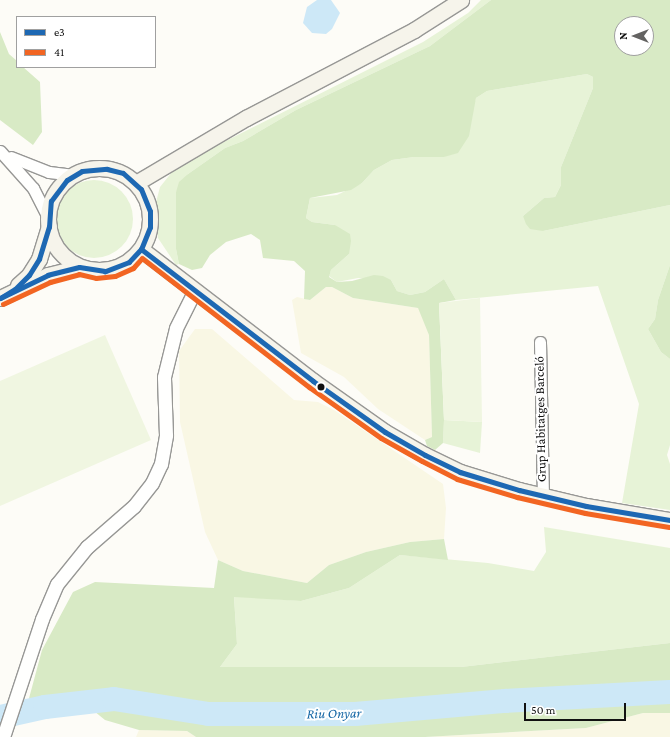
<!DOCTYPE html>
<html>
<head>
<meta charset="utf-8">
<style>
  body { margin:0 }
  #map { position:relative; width:670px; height:737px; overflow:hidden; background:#fdfcf7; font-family:"Crimson Pro",serif }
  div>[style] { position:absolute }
  .farmland>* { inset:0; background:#f9f7e4 }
  .green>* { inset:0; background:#e7f3d7 }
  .round { border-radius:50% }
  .forest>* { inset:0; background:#d8eac5 }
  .pitch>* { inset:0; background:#f0f6e1 }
  .water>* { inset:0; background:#cde8f7 }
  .river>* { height:24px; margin:-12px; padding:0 12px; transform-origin:12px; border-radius:12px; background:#cde8f7 }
  .roads { filter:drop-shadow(1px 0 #979795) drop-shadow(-1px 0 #979795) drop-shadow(0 1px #979795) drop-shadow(0 -1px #979795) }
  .minor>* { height:11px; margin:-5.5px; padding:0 5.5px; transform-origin:5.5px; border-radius:5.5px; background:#fffffe }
  .tertiary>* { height:13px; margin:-6.5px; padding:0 6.5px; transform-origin:6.5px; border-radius:6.5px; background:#fffffe }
  .secondary>* { height:15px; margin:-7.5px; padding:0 7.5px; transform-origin:7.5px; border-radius:7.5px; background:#f6f4eb }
  .secondary>.ring { margin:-7.5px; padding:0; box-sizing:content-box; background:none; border:15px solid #f6f4eb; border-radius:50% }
  .bus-1>* { height:5px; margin:-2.5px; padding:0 2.5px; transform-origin:2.5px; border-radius:2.5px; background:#1d68b3 }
  .bus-2>* { height:5px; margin:-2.5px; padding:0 2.5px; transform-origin:2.5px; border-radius:2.5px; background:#f26522 }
  .dots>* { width:11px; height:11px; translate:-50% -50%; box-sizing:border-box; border:2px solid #fff; border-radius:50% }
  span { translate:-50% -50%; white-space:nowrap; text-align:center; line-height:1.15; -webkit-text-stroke:4px #fff; paint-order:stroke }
  .street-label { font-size:13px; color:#111 }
  .water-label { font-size:14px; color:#1768a6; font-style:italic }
  .legend { position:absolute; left:16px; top:16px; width:140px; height:52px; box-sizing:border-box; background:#fff; border:1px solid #a0a0a0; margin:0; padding:5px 7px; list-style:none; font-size:12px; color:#111 }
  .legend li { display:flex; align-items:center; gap:8px; height:20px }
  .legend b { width:20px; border:1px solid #a0a0a0 }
  .north { position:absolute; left:614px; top:16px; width:40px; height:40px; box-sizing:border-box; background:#fff; border:1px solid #a0a0a0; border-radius:50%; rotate:270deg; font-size:11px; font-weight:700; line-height:16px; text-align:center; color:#111 }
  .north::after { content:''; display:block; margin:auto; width:14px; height:18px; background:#646362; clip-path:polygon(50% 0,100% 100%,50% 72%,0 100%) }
  .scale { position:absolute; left:524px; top:703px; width:102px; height:18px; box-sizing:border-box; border:2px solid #111; border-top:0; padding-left:5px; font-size:12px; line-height:14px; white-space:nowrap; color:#111; -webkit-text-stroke:3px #fff; paint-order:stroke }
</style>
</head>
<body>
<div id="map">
  <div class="farmland">
    <i style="clip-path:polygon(326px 287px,332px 287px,353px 298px,418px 308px,422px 313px,429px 334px,432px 437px,425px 440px,378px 409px,344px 377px,301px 353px,292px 300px,297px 297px,310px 300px)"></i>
    <i style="clip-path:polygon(195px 329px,212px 329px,294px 400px,318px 402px,334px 410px,443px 484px,446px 508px,444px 539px,410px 542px,366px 552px,329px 565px,307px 583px,243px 571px,218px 560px,205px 532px,180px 422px,179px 351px)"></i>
    <i style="clip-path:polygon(643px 713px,670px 713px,670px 737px,425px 737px,586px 728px)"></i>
    <i style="clip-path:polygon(139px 730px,187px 731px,196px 737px,136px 737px)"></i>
  </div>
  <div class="green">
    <i style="clip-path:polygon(481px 0,491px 0,430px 46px,296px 110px,243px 141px,225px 148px,188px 174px,176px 192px,176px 249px,179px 264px,176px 265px,158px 238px,155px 219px,155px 206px,160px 187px,172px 172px,192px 158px,423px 42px,468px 13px)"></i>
    <i style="clip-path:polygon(587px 74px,593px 77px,593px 88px,561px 167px,561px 185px,555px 197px,544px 198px,523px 216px,543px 231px,670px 205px,670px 265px,658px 300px,655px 319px,648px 329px,661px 352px,670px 359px,670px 445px,667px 455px,670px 464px,670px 510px,622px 503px,639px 404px,598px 286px,456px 300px,444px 279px,425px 292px,410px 295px,397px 291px,391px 280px,358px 278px,337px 282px,329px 276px,331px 270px,349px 254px,335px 225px,312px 222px,306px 218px,310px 198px,337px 195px,362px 183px,374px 170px,392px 160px,414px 157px,444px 157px,473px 108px,476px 98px,487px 91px)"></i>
    <i class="round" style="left:55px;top:180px;width:78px;height:78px"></i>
    <i style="clip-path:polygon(444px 420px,482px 422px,480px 453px,443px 443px)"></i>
    <i style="clip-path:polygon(544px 527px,670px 548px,670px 643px,461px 667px,220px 667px,237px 644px,234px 596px,301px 601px,349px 588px,400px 555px,488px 563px,534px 571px,546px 552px)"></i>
  </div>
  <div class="forest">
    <i style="clip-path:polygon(evenodd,491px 0,670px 0,670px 205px,543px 231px,530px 229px,526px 224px,523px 216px,544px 198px,555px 197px,561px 185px,561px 167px,593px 88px,593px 77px,587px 74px,487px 91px,476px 98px,469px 136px,458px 153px,444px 157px,414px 157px,392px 160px,374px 170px,362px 183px,351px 190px,310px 198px,306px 218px,312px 222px,335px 225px,350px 234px,351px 241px,349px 254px,331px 270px,329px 277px,337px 282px,352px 281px,374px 275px,383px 276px,391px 280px,397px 291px,410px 295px,425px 292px,444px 279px,456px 300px,439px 303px,444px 420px,443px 443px,435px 450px,427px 446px,425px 440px,432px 437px,429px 335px,418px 308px,353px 298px,332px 287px,326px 287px,310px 300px,304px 299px,305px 271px,294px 261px,263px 258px,260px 240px,251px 234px,226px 242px,210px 255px,202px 268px,192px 270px,179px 264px,176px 249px,176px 192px,179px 182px,188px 174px,225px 148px,243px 141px,296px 110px,430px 46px,491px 0,622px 24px,646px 24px,646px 48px,622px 48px,622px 24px)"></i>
    <i style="clip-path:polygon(0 32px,9px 54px,17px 61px,17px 67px,23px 67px,40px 82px,42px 132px,33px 145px,0 120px)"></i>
    <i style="clip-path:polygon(670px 265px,670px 359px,661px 352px,648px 329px,655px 319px,658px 300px)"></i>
    <i style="clip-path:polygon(444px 539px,448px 560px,400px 555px,349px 588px,301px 601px,234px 597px,237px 644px,220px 667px,461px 667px,670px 643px,670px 713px,643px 713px,586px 728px,425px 737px,196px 737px,187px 731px,139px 730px,105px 720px,73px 694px,28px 702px,42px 650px,73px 592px,95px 582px,214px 588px,218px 560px,243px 571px,307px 583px,329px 565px,366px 552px,410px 542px)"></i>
  </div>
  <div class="pitch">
    <i style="clip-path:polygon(480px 298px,482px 422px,444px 420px,439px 303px)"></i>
    <i style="clip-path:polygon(105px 335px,151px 440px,0 506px,0 381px)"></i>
  </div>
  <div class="water">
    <i style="clip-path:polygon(317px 0,331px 0,340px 13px,332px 29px,326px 34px,312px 33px,303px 23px,307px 7px)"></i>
  </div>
  <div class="river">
    <i style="left:0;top:717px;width:46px;rotate:-12.5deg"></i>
    <i style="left:45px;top:707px;width:69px;rotate:-6.6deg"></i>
    <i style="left:114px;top:699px;width:96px;rotate:9deg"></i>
    <i style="left:209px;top:714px;width:146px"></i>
    <i style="left:355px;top:714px;width:151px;rotate:-5deg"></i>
    <i style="left:505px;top:701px;width:165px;rotate:-3.1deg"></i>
  </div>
  <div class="roads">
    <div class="minor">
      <i style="left:0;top:151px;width:50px;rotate:48.3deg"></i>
      <i style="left:33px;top:188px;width:34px;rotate:63deg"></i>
      <i style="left:11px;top:157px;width:41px;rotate:21.5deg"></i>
      <i style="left:49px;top:172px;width:25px;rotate:7deg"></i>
      <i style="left:540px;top:342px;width:154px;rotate:88.9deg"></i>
    </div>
    <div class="tertiary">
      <i style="left:3px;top:737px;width:124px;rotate:-71.7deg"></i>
      <i style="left:42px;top:619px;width:38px;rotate:-67deg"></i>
      <i style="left:57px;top:584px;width:48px;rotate:-51deg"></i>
      <i style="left:87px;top:547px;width:62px;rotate:-41.1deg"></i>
      <i style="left:134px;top:506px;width:29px;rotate:-52deg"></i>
      <i style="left:152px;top:483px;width:21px;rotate:-65deg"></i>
      <i style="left:161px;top:464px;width:29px;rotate:-80deg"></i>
      <i style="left:166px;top:435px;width:58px;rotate:-92deg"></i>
      <i style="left:164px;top:377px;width:50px;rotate:-76.2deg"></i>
      <i style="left:176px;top:328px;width:40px;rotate:-63.4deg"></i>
    </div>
    <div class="secondary">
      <i class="ring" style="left:48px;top:168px;width:87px;height:87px"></i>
      <i style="left:136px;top:183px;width:128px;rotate:-30.6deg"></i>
      <i style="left:246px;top:118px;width:190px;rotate:-27.6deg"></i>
      <i style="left:414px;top:30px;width:56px;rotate:-32.6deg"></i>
      <i style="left:141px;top:249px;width:217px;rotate:37.5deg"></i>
      <i style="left:313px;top:381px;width:88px;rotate:35.3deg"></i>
      <i style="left:385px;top:432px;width:46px;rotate:29.9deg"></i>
      <i style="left:425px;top:455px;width:39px;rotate:26deg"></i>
      <i style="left:460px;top:472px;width:62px;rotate:17deg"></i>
      <i style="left:519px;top:490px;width:69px;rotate:13.4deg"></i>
      <i style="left:586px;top:506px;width:85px;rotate:9.5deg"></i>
      <i style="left:18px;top:285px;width:15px;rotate:-42deg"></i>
      <i style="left:29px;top:275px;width:19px;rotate:-58deg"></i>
      <i style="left:39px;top:259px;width:34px;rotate:-73deg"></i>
      <i style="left:0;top:298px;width:53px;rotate:-25.6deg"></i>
      <i style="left:48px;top:275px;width:32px;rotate:-14deg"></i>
    </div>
  </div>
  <div class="bus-1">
    <i style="left:107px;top:169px;width:16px;rotate:14deg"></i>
    <i style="left:123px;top:173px;width:24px;rotate:42deg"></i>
    <i style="left:141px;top:189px;width:24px;rotate:68deg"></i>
    <i style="left:150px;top:211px;width:16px;rotate:90deg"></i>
    <i style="left:150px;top:227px;width:24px;rotate:112deg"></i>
    <i style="left:141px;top:249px;width:18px;rotate:133deg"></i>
    <i style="left:129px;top:262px;width:26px;rotate:159deg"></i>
    <i style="left:105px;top:271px;width:26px;rotate:-171deg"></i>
    <i style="left:79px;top:267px;width:32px;rotate:166deg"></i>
    <i style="left:48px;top:275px;width:53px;rotate:154.4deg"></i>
    <i style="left:0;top:298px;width:17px;rotate:-31deg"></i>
    <i style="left:15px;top:289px;width:20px;rotate:-45deg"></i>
    <i style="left:29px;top:275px;width:19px;rotate:-58deg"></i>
    <i style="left:39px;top:259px;width:34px;rotate:-73deg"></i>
    <i style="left:49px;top:227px;width:26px;rotate:-86deg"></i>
    <i style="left:51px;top:201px;width:26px;rotate:-53deg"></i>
    <i style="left:67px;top:180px;width:17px;rotate:-31deg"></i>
    <i style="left:82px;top:171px;width:25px;rotate:-5deg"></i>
    <i style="left:141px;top:249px;width:217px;rotate:37.5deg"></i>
    <i style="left:313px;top:381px;width:88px;rotate:35.3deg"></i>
    <i style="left:385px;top:432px;width:46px;rotate:29.9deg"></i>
    <i style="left:425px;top:455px;width:39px;rotate:26deg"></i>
    <i style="left:460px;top:472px;width:62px;rotate:17deg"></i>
    <i style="left:519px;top:490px;width:69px;rotate:13.4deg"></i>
    <i style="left:586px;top:506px;width:85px;rotate:9.5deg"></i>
  </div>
  <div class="bus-2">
    <i style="left:3px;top:304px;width:52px;rotate:-25.1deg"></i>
    <i style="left:50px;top:282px;width:30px;rotate:-15deg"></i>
    <i style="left:79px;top:274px;width:17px;rotate:13deg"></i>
    <i style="left:96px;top:278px;width:19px;rotate:-6deg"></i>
    <i style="left:115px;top:276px;width:20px;rotate:-24deg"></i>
    <i style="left:133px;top:268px;width:13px;rotate:-48deg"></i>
    <i style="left:142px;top:258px;width:211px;rotate:37.7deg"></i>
    <i style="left:309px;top:387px;width:88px;rotate:35.3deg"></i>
    <i style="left:381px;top:438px;width:47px;rotate:29.3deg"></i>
    <i style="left:422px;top:461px;width:39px;rotate:27deg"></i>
    <i style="left:457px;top:479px;width:63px;rotate:16.7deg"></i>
    <i style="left:517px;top:497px;width:70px;rotate:13.2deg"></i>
    <i style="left:585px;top:513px;width:85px;rotate:9.5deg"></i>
  </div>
  <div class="dots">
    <i style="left:321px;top:387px;background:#111"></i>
  </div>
  <div class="street-label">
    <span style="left:541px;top:419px;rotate:-91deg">Grup Habitatges Barceló</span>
  </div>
  <div class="water-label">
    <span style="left:334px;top:713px;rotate:-1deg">Riu Onyar</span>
  </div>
  <ul class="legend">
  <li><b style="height:5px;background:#1d68b3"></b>e3</li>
  <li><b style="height:5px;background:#f26522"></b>41</li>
  </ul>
  <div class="north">N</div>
  <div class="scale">50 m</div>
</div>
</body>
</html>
